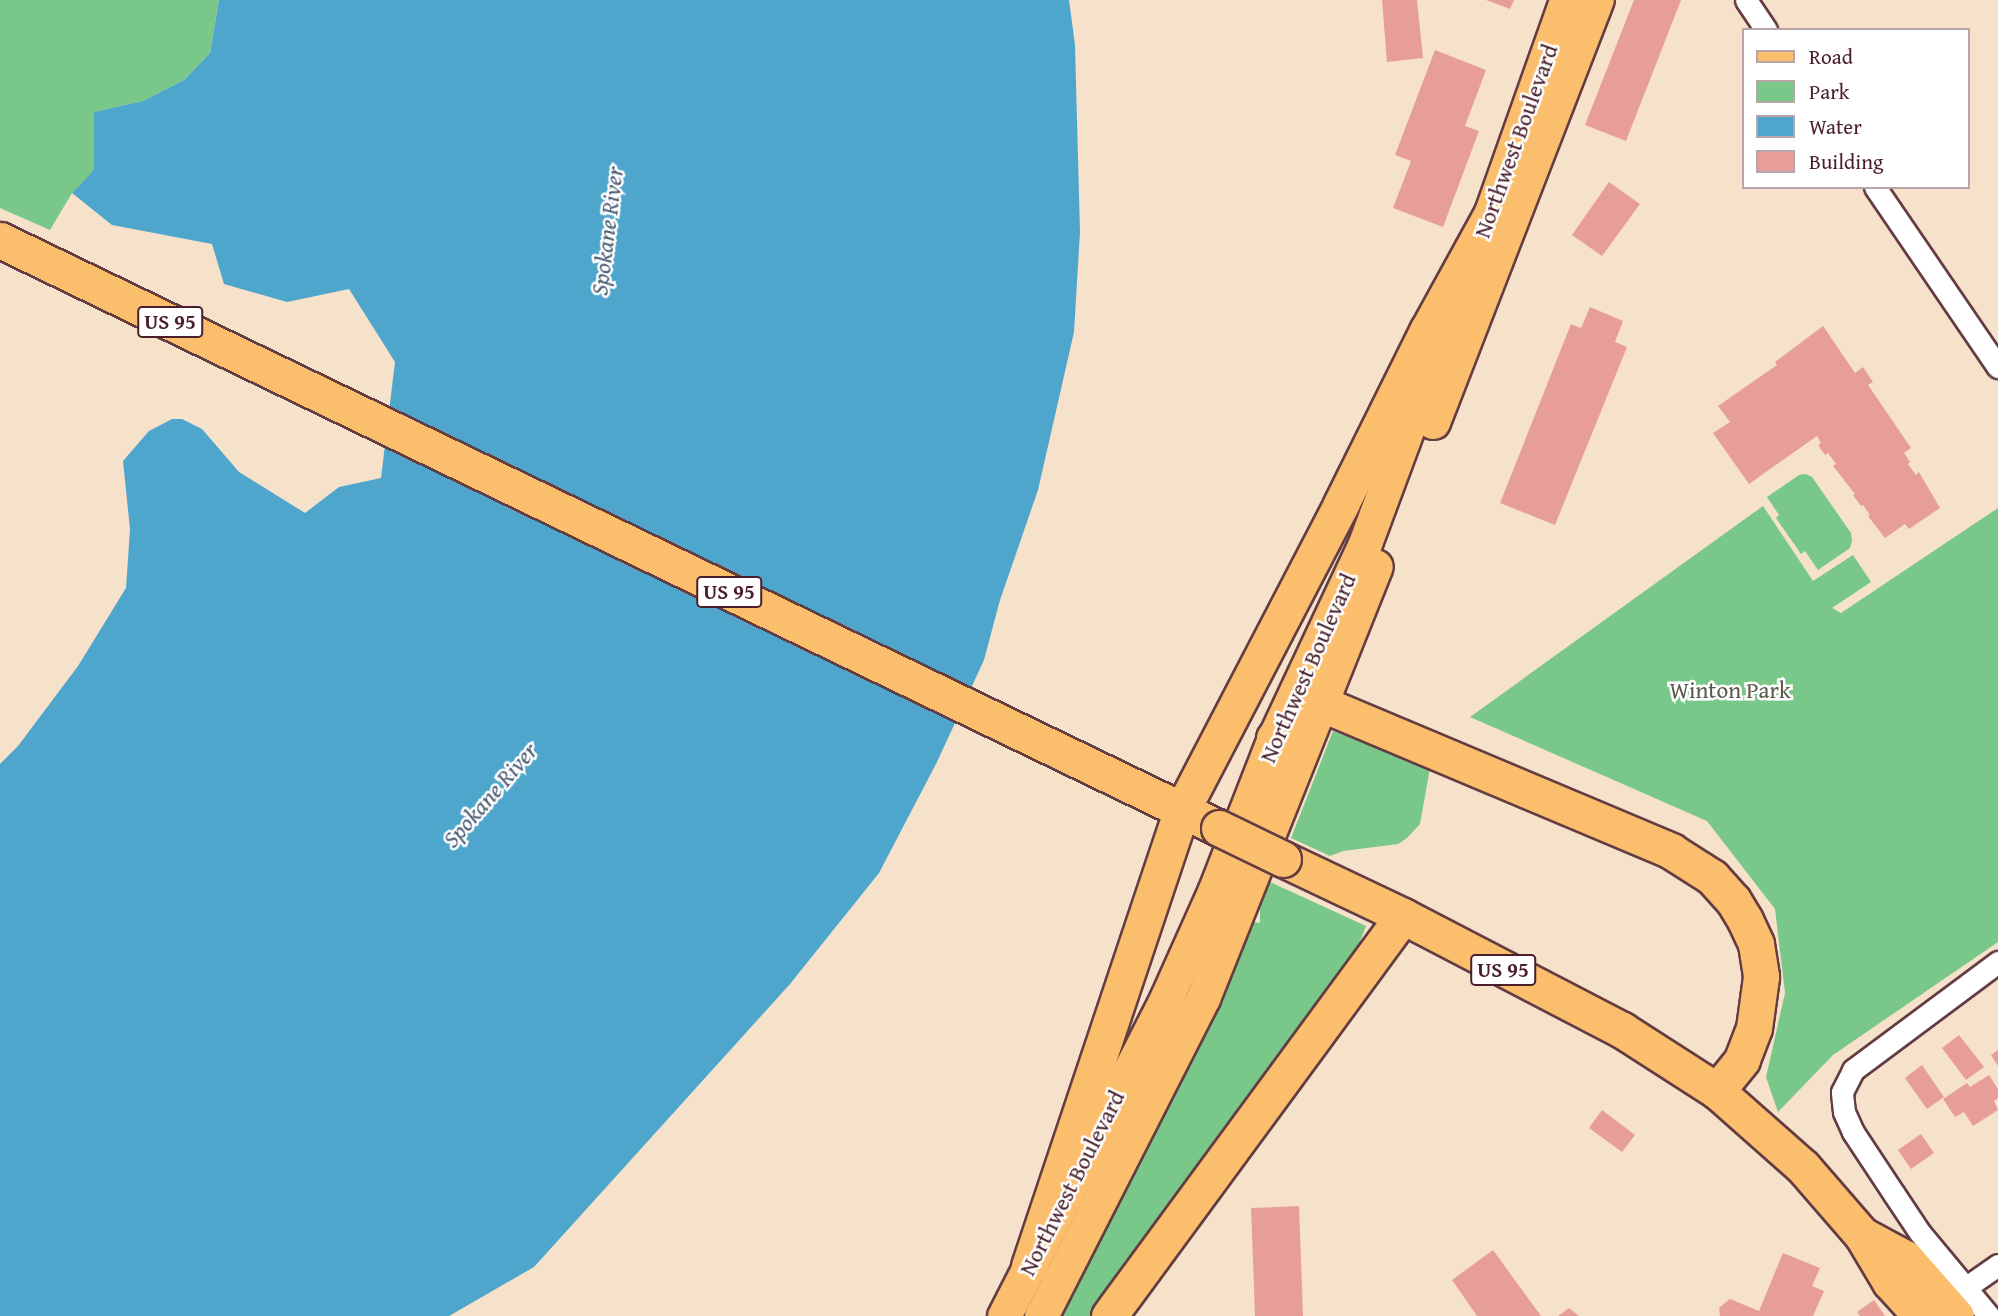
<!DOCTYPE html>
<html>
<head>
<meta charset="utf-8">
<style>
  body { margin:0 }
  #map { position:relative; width:1998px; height:1316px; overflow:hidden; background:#f6e1ca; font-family:"Gentium Book Plus",serif }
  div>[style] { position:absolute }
  .green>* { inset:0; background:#79c889 }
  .water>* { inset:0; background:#4fa6cc }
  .building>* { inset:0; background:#e89e98 }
  .roads { filter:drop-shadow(2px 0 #643c43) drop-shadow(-2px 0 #643c43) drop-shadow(0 2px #643c43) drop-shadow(0 -2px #643c43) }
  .minor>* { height:21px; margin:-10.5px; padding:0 10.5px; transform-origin:10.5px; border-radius:10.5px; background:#fff }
  .primary>* { height:33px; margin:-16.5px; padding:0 16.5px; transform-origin:16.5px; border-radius:16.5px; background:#fabe6d }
  .trunk>* { height:35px; margin:-17.5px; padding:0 17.5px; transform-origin:17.5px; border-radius:17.5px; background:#fabe6d }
  .bridges { filter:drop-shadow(2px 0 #643c43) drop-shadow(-2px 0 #643c43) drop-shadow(0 2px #643c43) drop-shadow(0 -2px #643c43) }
  .trunk-bridge>* { height:35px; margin:-17.5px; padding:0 17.5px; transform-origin:17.5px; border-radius:17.5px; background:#fabe6d }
  span { translate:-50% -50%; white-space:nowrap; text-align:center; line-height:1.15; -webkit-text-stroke:5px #fff; paint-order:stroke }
  .shield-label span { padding:2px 5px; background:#fff; border:2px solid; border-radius:5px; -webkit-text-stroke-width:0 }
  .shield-label { font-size:21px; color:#4a1f2b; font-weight:700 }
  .street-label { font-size:23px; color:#4a1f2b }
  .park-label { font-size:23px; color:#5a5a4c }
  .water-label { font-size:24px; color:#4c5c73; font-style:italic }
  .legend { position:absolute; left:1742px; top:28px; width:228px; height:161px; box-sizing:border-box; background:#fff; border:2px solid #b7a5aa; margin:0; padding:9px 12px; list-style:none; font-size:21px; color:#4a1f2b }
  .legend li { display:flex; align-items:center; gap:14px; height:35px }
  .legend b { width:35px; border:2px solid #b7a5aa }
</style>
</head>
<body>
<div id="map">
  <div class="green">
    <i style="clip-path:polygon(0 0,219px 0,210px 53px,184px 80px,143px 101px,94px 112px,95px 170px,72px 193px,50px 230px,0 208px)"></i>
    <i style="clip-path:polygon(1806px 474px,1812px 477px,1851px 533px,1852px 541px,1850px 548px,1818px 570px,1805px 551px,1801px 554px,1776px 518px,1779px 515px,1767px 497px,1799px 475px)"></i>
    <i style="clip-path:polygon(1763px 506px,1813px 581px,1853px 555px,1871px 582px,1832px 608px,1841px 613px,1998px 508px,1998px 942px,1833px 1055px,1778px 1112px,1766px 1077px,1785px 993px,1775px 909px,1707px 821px,1470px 717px)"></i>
    <i style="clip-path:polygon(1333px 731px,1358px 740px,1361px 734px,1430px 768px,1420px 824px,1407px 838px,1398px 844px,1343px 851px,1330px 856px,1291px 838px)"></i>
    <i style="clip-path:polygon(1270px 882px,1366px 926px,1359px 944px,1325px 996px,1246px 1099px,1203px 1166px,1092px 1316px,1054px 1316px,1252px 905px,1254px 922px,1260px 923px,1260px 908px)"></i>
  </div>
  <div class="water">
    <i style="clip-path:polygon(219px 0,1069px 0,1075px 45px,1080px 232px,1074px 332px,1038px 490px,1000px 600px,984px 660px,937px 762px,879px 873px,790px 984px,534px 1267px,449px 1316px,0 1316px,0 764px,18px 746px,78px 666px,126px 588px,130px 529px,123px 461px,149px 431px,172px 419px,182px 419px,202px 429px,239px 472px,305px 513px,339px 487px,381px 478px,395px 362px,349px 289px,287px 302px,224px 284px,212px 244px,112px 225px,72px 193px,94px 170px,94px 112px,143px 101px,184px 80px,210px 53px)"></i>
  </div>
  <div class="building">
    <i style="clip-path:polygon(1382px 0,1417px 0,1423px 58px,1387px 62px)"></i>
    <i style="clip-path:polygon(1486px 0,1514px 0,1510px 9px)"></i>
    <i style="clip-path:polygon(1634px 0,1681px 0,1626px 141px,1585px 125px)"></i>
    <i style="clip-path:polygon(1435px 50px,1486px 70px,1465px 126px,1479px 131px,1443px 227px,1393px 208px,1411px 161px,1395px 155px)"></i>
    <i style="clip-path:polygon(1609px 182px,1640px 204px,1602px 256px,1572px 235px)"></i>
    <i style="clip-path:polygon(1590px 307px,1623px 321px,1615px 342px,1627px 347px,1555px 525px,1500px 503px,1571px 324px,1581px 328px)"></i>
    <i style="clip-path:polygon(1823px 326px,1855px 373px,1863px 367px,1873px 382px,1868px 385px,1911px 448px,1904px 453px,1910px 462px,1908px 464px,1916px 475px,1919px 472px,1940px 508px,1909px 529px,1905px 524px,1885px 538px,1868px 516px,1870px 515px,1863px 505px,1861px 506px,1853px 495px,1855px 494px,1833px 466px,1836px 464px,1828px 453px,1825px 455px,1818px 445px,1821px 443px,1817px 436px,1749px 484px,1713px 433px,1730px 422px,1718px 406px,1777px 365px,1775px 362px)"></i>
    <i style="clip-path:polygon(1959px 1035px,1984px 1067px,1966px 1080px,1942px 1048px)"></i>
    <i style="clip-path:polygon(1998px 1050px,1998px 1066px,1991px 1055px)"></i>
    <i style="clip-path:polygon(1922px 1065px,1944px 1097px,1927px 1109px,1905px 1078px)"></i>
    <i style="clip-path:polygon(1989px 1075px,1998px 1089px,1998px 1098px,1994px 1101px,1998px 1110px,1973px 1126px,1964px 1112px,1955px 1117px,1943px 1099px,1967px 1083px,1970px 1087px)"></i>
    <i style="clip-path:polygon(1602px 1110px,1635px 1135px,1622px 1152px,1589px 1128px)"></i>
    <i style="clip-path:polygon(1921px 1134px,1934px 1153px,1911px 1169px,1898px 1150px)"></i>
    <i style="clip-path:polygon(1299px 1206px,1303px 1316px,1255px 1316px,1251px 1208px)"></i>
    <i style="clip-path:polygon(1493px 1250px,1541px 1316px,1477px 1316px,1452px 1280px)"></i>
    <i style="clip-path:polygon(1783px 1253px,1820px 1268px,1812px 1286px,1824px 1291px,1813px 1316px,1720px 1316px,1719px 1308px,1730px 1299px,1759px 1311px)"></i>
    <i style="clip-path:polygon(1874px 1300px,1885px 1316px,1860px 1316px,1857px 1312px)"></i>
    <i style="clip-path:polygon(1569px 1308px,1579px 1316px,1558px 1316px)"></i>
  </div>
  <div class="roads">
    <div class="minor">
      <i style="left:1746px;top:0;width:36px;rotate:56deg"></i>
      <i style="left:1875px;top:187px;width:218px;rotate:55.7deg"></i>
      <i style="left:1965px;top:1288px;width:40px;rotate:-34.9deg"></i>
      <i style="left:1989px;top:1316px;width:108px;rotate:-129.7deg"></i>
      <i style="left:1920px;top:1233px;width:47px;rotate:-123.7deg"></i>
      <i style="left:1894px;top:1194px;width:74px;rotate:-123.5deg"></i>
      <i style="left:1853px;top:1132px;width:22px;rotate:-114deg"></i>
      <i style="left:1844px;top:1112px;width:20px;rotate:-96deg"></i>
      <i style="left:1842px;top:1092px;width:25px;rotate:-63deg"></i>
      <i style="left:1853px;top:1070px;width:181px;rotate:-36.7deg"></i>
    </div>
    <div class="primary">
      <i style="left:1483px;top:235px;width:249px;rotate:-70.5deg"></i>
      <i style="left:1433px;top:422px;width:453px;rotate:-68.8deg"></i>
      <i style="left:1004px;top:1316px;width:358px;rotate:-62.9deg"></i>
      <i style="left:1167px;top:997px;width:115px;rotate:-65.9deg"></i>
      <i style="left:1214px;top:892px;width:165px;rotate:-68.7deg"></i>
      <i style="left:1274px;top:738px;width:212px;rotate:-64.9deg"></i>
      <i style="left:1364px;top:546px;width:243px;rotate:-69.6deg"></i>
      <i style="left:1041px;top:1316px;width:357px;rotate:-63deg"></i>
      <i style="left:1203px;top:998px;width:465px;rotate:-68.2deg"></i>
    </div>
    <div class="trunk">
      <i style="left:0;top:240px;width:1353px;rotate:25.75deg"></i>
      <i style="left:1274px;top:738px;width:40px;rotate:-47deg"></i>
      <i style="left:1301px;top:709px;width:14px;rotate:-30deg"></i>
      <i style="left:1313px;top:702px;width:9px;rotate:13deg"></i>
      <i style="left:1322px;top:704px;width:379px;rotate:22.8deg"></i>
      <i style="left:1671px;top:851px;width:49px;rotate:32.4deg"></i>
      <i style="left:1712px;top:877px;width:31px;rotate:48deg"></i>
      <i style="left:1733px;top:900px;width:23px;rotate:59deg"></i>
      <i style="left:1745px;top:920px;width:26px;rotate:65deg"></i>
      <i style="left:1756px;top:944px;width:33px;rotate:81deg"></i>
      <i style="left:1761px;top:977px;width:51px;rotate:97.8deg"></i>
      <i style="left:1754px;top:1028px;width:34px;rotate:111deg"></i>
      <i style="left:1742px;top:1060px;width:40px;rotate:129deg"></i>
      <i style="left:1283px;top:859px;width:133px;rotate:25.4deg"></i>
      <i style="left:1403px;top:916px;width:247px;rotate:27.5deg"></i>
      <i style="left:1622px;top:1030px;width:113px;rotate:32.7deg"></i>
      <i style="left:1717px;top:1091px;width:115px;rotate:41.5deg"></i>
      <i style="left:1803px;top:1167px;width:90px;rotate:49.1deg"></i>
      <i style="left:1862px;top:1235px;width:55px;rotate:59.2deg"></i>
      <i style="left:1890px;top:1282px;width:46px;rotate:47.6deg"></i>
      <i style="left:1862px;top:1235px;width:49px;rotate:28.1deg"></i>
      <i style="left:1905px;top:1258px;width:77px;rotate:48.7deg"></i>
      <i style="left:1029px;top:1266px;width:481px;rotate:-71.5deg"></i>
      <i style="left:1182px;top:810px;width:345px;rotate:-62.5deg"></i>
      <i style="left:1341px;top:504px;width:193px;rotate:-63.6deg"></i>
      <i style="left:1427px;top:331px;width:139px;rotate:-61.2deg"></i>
      <i style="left:1109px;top:1316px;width:496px;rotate:-53.7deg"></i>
    </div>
  </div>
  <div class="bridges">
    <div class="trunk-bridge">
      <i style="left:1219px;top:828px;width:71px;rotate:25.8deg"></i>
    </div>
  </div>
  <div class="shield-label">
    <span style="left:170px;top:322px">US 95</span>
    <span style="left:729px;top:592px">US 95</span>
    <span style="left:1503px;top:970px">US 95</span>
  </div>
  <div class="street-label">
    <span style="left:1516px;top:141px;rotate:-70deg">Northwest Boulevard</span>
    <span style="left:1308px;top:668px;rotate:-66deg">Northwest Boulevard</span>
    <span style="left:1072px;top:1183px;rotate:-63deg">Northwest Boulevard</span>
  </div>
  <div class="park-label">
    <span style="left:1730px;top:690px">Winton Park</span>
  </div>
  <div class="water-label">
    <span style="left:607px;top:231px;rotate:-83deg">Spokane River</span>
    <span style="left:490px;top:795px;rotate:-49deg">Spokane River</span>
  </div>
  <ul class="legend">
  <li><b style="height:9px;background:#fabe6d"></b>Road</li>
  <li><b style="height:19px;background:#79c889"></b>Park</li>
  <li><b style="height:19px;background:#4fa6cc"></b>Water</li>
  <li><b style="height:19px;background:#e89e98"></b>Building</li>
  </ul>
</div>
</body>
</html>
